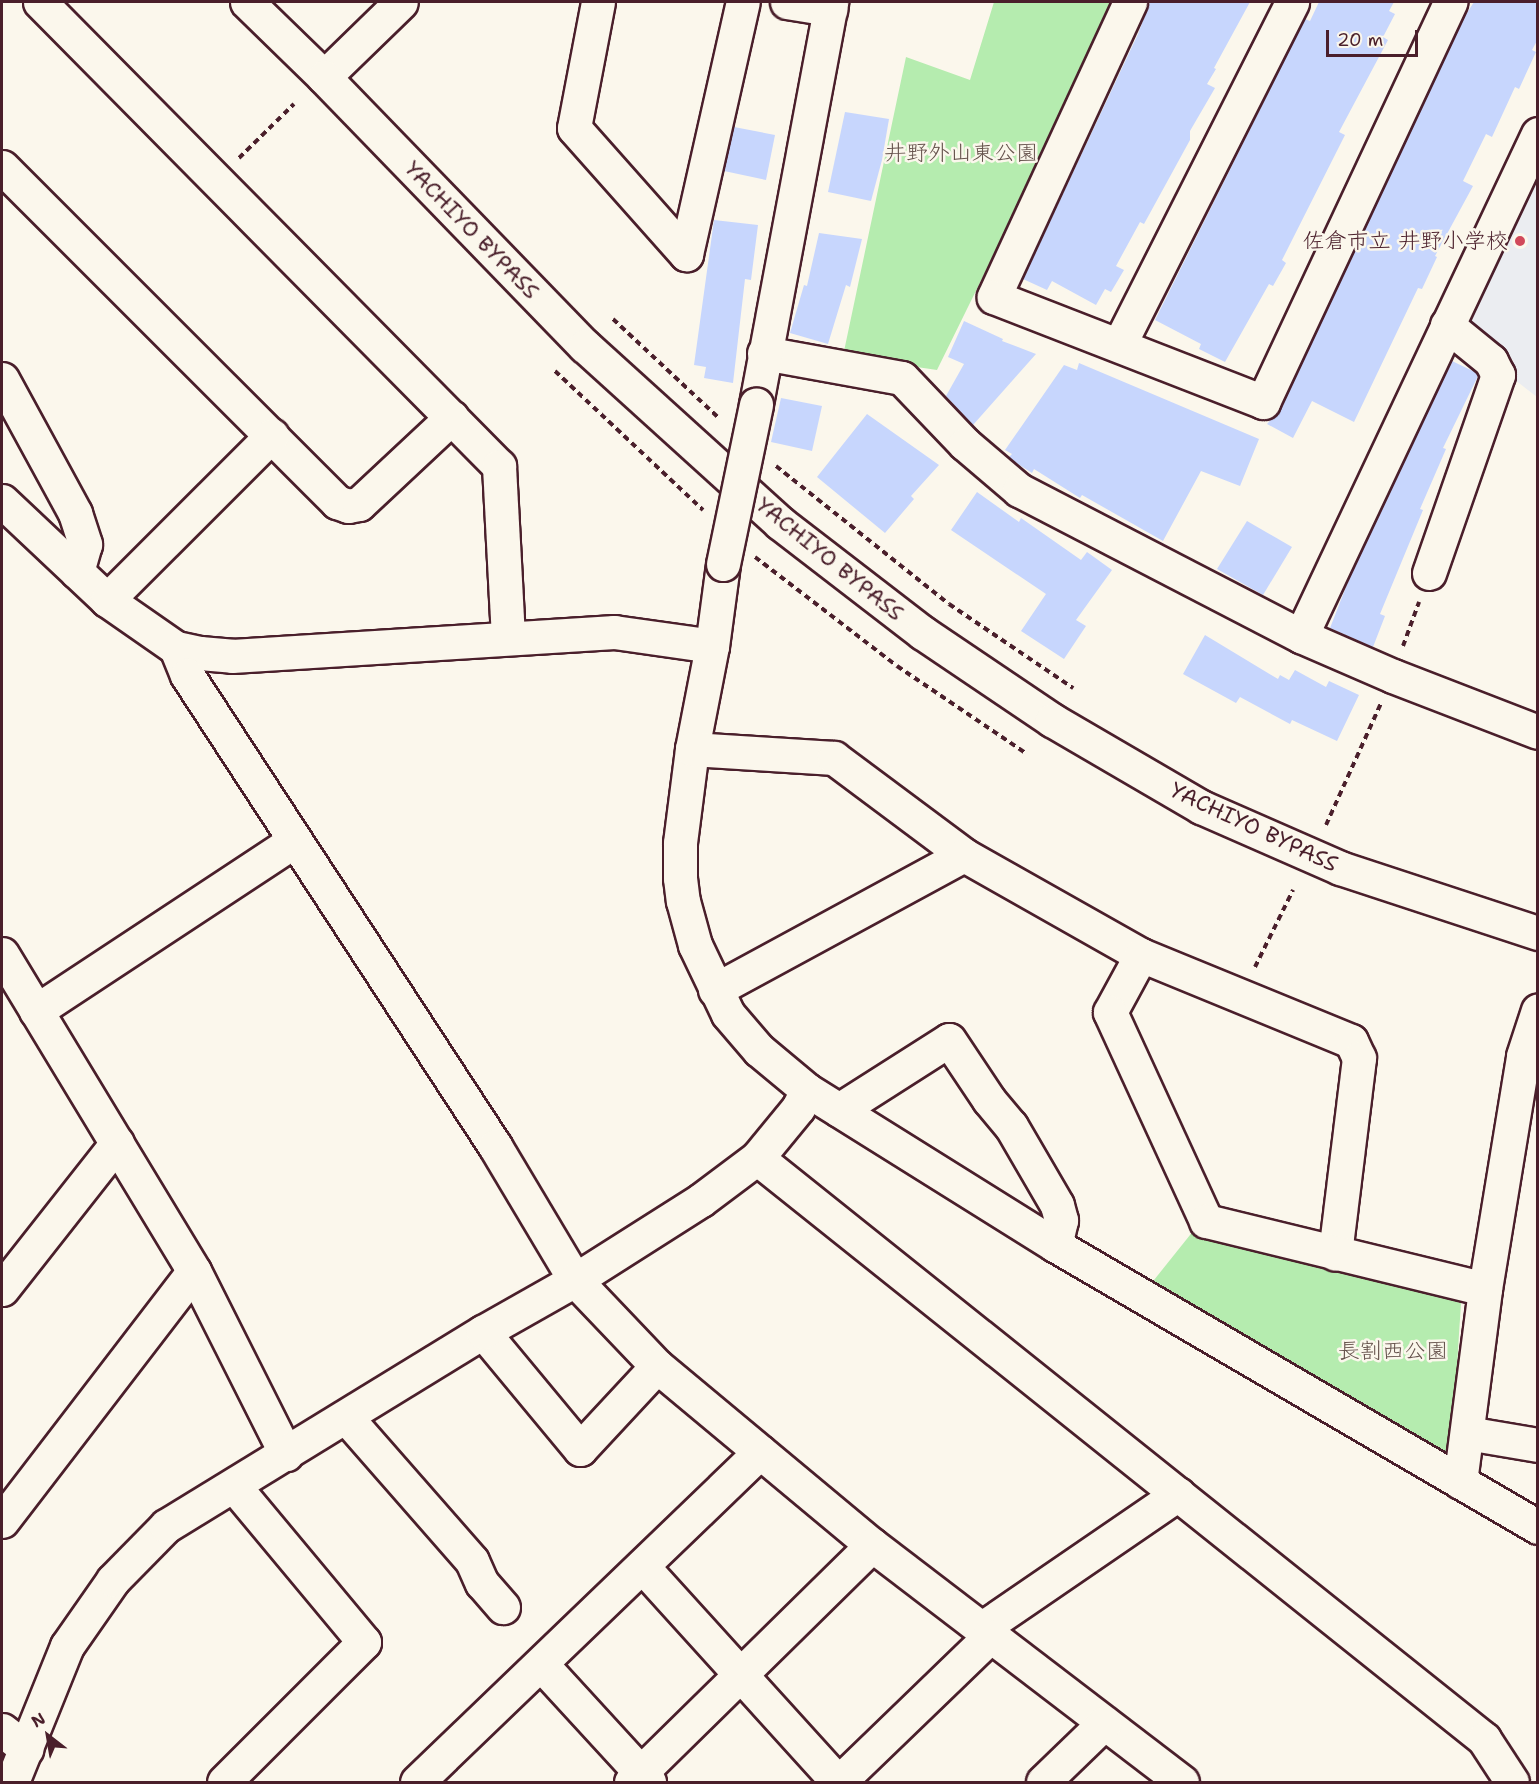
<!DOCTYPE html>
<html>
<head>
<meta charset="utf-8">
<style>
  body { margin:0 }
  #map { position:relative; width:1539px; height:1784px; overflow:hidden; background:#fbf7ec; font-family:"Shantell Sans","Klee One",sans-serif }
  div>[style] { position:absolute }
  .built>* { inset:0; background:#ebedf1 }
  .green>* { inset:0; background:#b5ecaf }
  .building>* { inset:0; background:#c7d6fd }
  .path>* { height:4px; margin-top:-2px; transform-origin:0; background:repeating-linear-gradient(90deg,#4a1f2b 0 6px,transparent 0 10.5px) }
  .roads { filter:drop-shadow(2px 0 #4a1f2b) drop-shadow(-2px 0 #4a1f2b) drop-shadow(0 2px #4a1f2b) drop-shadow(0 -2px #4a1f2b) }
  .minor>* { height:33px; margin:-16.5px; padding:0 16.5px; transform-origin:16.5px; border-radius:16.5px; background:#fbf7ec }
  .highway>* { height:33px; margin:-16.5px; padding:0 16.5px; transform-origin:16.5px; border-radius:16.5px; background:#fbf7ec }
  .bridges { filter:drop-shadow(2px 0 #4a1f2b) drop-shadow(-2px 0 #4a1f2b) drop-shadow(0 2px #4a1f2b) drop-shadow(0 -2px #4a1f2b) }
  .minor-bridge>* { height:33px; margin:-16.5px; padding:0 16.5px; transform-origin:16.5px; border-radius:16.5px; background:#fbf7ec }
  .dots>* { width:16px; height:16px; translate:-50% -50%; box-sizing:border-box; border:3px solid #fbf7ec; border-radius:50% }
  span { translate:-50% -50%; white-space:nowrap; text-align:center; line-height:1.15; -webkit-text-stroke:5px #fbf7ec; paint-order:stroke }
  .park-label { font-size:22px; color:#65524c }
  .street-label { font-size:22px; color:#4a1f2b }
  .poi-label { font-size:22px; color:#4a1f2b }
  .right { translate:-100% -50%; text-align:right }
  .frame { position:absolute; inset:0; border:3px solid #4a1f2b; pointer-events:none }
  .north { position:absolute; left:18px; top:1706px; width:60px; height:60px; -webkit-text-stroke:4px #fbf7ec; paint-order:stroke; rotate:329deg; font-size:16px; font-weight:700; line-height:24px; text-align:center; color:#4a1f2b }
  .north::after { content:''; display:block; margin:auto; width:21px; height:27px; background:#4a1f2b; clip-path:polygon(50% 0,100% 100%,50% 72%,0 100%) }
  .scale { position:absolute; left:1326px; top:30px; width:92px; height:27px; box-sizing:border-box; border:3px solid #4a1f2b; border-top:0; padding-left:8px; font-size:18px; line-height:21px; white-space:nowrap; color:#4a1f2b; -webkit-text-stroke:4px #fbf7ec; paint-order:stroke }
</style>
</head>
<body>
<div id="map">
  <div class="built">
    <i style="clip-path:polygon(1537px 170px,1537px 397px,1510px 376px,1513px 360px,1469px 331px,1469px 313px)"></i>
  </div>
  <div class="green">
    <i style="clip-path:polygon(994px 2px,1118px 2px,937px 370px,843px 356px,906px 57px,970px 80px)"></i>
    <i style="clip-path:polygon(1194px 1230px,1461px 1303px,1451px 1459px,1150px 1285px)"></i>
  </div>
  <div class="building">
    <i style="clip-path:polygon(1150px 2px,1250px 2px,1214px 68px,1216px 69px,1207px 84px,1215px 88px,1190px 131px,1190px 140px,1144px 224px,1140px 222px,1116px 266px,1124px 270px,1111px 292px,1105px 289px,1096px 305px,1052px 281px,1047px 290px,1023px 279px,1138px 34px)"></i>
    <i style="clip-path:polygon(1319px 2px,1394px 2px,1389px 11px,1395px 14px,1383px 37px,1388px 40px,1339px 132px,1345px 135px,1282px 260px,1286px 263px,1273px 286px,1269px 284px,1225px 362px,1199px 349px,1201px 344px,1155px 320px,1305px 19px,1310px 21px)"></i>
    <i style="clip-path:polygon(1474px 2px,1538px 2px,1538px 39px,1532px 50px,1536px 52px,1519px 89px,1515px 87px,1492px 137px,1486px 134px,1463px 181px,1473px 186px,1435px 256px,1437px 257px,1422px 289px,1418px 288px,1354px 422px,1312px 401px,1293px 438px,1267px 424px,1280px 410px,1461px 22px)"></i>
    <i style="clip-path:polygon(845px 112px,889px 119px,882px 160px,871px 201px,828px 192px)"></i>
    <i style="clip-path:polygon(734px 127px,775px 135px,766px 180px,724px 171px)"></i>
    <i style="clip-path:polygon(714px 220px,758px 225px,751px 280px,745px 279px,733px 383px,704px 378px,706px 367px,694px 365px)"></i>
    <i style="clip-path:polygon(819px 233px,862px 239px,850px 287px,846px 285px,828px 344px,790px 333px,804px 285px,807px 286px)"></i>
    <i style="clip-path:polygon(964px 321px,1003px 339px,1002px 341px,1036px 354px,973px 425px,946px 396px,964px 364px,948px 357px)"></i>
    <i style="clip-path:polygon(1452px 361px,1475px 372px,1478px 376px,1443px 448px,1446px 449px,1420px 509px,1423px 510px,1380px 614px,1385px 616px,1373px 647px,1330px 628px,1353px 569px)"></i>
    <i style="clip-path:polygon(1079px 363px,1259px 439px,1240px 486px,1201px 471px,1163px 541px,1082px 495px,1080px 498px,1034px 469px,1032px 473px,1015px 462px,1009px 457px,1012px 454px,1005px 450px,1064px 365px,1077px 370px)"></i>
    <i style="clip-path:polygon(781px 398px,822px 406px,812px 451px,771px 442px)"></i>
    <i style="clip-path:polygon(867px 414px,939px 465px,911px 496px,914px 499px,885px 533px,817px 477px)"></i>
    <i style="clip-path:polygon(977px 492px,1019px 522px,1021px 518px,1081px 560px,1087px 552px,1112px 570px,1076px 620px,1086px 626px,1064px 659px,1021px 631px,1046px 594px,951px 530px)"></i>
    <i style="clip-path:polygon(1247px 521px,1292px 547px,1263px 595px,1217px 569px)"></i>
    <i style="clip-path:polygon(1205px 635px,1278px 679px,1280px 675px,1289px 680px,1295px 670px,1326px 687px,1329px 681px,1359px 695px,1337px 741px,1292px 720px,1290px 724px,1240px 697px,1236px 703px,1183px 674px)"></i>
  </div>
  <div class="path">
    <i style="left:239px;top:158px;width:77px;rotate:-44.5deg"></i>
    <i style="left:613px;top:319px;width:146px;rotate:43.1deg"></i>
    <i style="left:555px;top:371px;width:203px;rotate:43.2deg"></i>
    <i style="left:776px;top:466px;width:221px;rotate:38.6deg"></i>
    <i style="left:949px;top:604px;width:150px;rotate:34.1deg"></i>
    <i style="left:755px;top:557px;width:179px;rotate:37.5deg"></i>
    <i style="left:897px;top:666px;width:157px;rotate:34.1deg"></i>
    <i style="left:1403px;top:646px;width:47px;rotate:-70deg"></i>
    <i style="left:1326px;top:825px;width:134px;rotate:-65.7deg"></i>
    <i style="left:1255px;top:967px;width:86px;rotate:-63.7deg"></i>
  </div>
  <div class="roads">
    <div class="minor">
      <i style="left:40px;top:2px;width:653px;rotate:45.31deg"></i>
      <i style="left:499px;top:466px;width:171px;rotate:87deg"></i>
      <i style="left:598px;top:2px;width:128px;rotate:100.8deg"></i>
      <i style="left:574px;top:128px;width:169px;rotate:48.4deg"></i>
      <i style="left:686px;top:254px;width:258px;rotate:-77.3deg"></i>
      <i style="left:787px;top:2px;width:44px;rotate:9.2deg"></i>
      <i style="left:1130px;top:2px;width:325px;rotate:114.8deg"></i>
      <i style="left:994px;top:297px;width:289px;rotate:21.3deg"></i>
      <i style="left:1263px;top:402px;width:442px;rotate:-64.9deg"></i>
      <i style="left:324px;top:77px;width:107px;rotate:-44.2deg"></i>
      <i style="left:2px;top:167px;width:474px;rotate:45deg"></i>
      <i style="left:337px;top:502px;width:12px;rotate:20deg"></i>
      <i style="left:348px;top:506px;width:11px;rotate:-10deg"></i>
      <i style="left:359px;top:504px;width:127px;rotate:-43.1deg"></i>
      <i style="left:1119px;top:345px;width:384px;rotate:-63.2deg"></i>
      <i style="left:764px;top:353px;width:140px;rotate:10.3deg"></i>
      <i style="left:902px;top:378px;width:91px;rotate:46.3deg"></i>
      <i style="left:965px;top:444px;width:71px;rotate:40.4deg"></i>
      <i style="left:1019px;top:490px;width:318px;rotate:27.4deg"></i>
      <i style="left:1301px;top:636px;width:100px;rotate:23.5deg"></i>
      <i style="left:1393px;top:676px;width:155px;rotate:21.1deg"></i>
      <i style="left:2px;top:379px;width:153px;rotate:61.4deg"></i>
      <i style="left:75px;top:513px;width:33px;rotate:72deg"></i>
      <i style="left:85px;top:544px;width:29px;rotate:106deg"></i>
      <i style="left:756px;top:404px;width:409px;rotate:-79.4deg"></i>
      <i style="left:2px;top:501px;width:144px;rotate:43.3deg"></i>
      <i style="left:107px;top:600px;width:84px;rotate:34.8deg"></i>
      <i style="left:176px;top:648px;width:25px;rotate:12deg"></i>
      <i style="left:200px;top:653px;width:32px;rotate:5deg"></i>
      <i style="left:232px;top:656px;width:383px;rotate:-3.6deg"></i>
      <i style="left:614px;top:632px;width:99px;rotate:8.1deg"></i>
      <i style="left:723px;top:564px;width:83px;rotate:97.6deg"></i>
      <i style="left:712px;top:646px;width:105px;rotate:101deg"></i>
      <i style="left:692px;top:749px;width:95px;rotate:97.3deg"></i>
      <i style="left:680px;top:843px;width:35px;rotate:90deg"></i>
      <i style="left:680px;top:878px;width:23px;rotate:83deg"></i>
      <i style="left:683px;top:901px;width:46px;rotate:74.7deg"></i>
      <i style="left:695px;top:945px;width:76px;rotate:64.4deg"></i>
      <i style="left:728px;top:1014px;width:48px;rotate:49.3deg"></i>
      <i style="left:759px;top:1050px;width:62px;rotate:39.8deg"></i>
      <i style="left:807px;top:1090px;width:292px;rotate:32deg"></i>
      <i style="left:1055px;top:1245px;width:559px;rotate:30.28deg"></i>
      <i style="left:1429px;top:573px;width:210px;rotate:-70.8deg"></i>
      <i style="left:1498px;top:375px;width:16px;rotate:-117deg"></i>
      <i style="left:1491px;top:361px;width:57px;rotate:-140.7deg"></i>
      <i style="left:107px;top:600px;width:233px;rotate:-45deg"></i>
      <i style="left:1301px;top:636px;width:555px;rotate:-64.73deg"></i>
      <i style="left:176px;top:648px;width:29px;rotate:68deg"></i>
      <i style="left:187px;top:675px;width:563px;rotate:56.82deg"></i>
      <i style="left:495px;top:1146px;width:156px;rotate:59.2deg"></i>
      <i style="left:575px;top:1280px;width:119px;rotate:46.4deg"></i>
      <i style="left:657px;top:1366px;width:280px;rotate:39.8deg"></i>
      <i style="left:872px;top:1545px;width:390px;rotate:37.4deg"></i>
      <i style="left:692px;top:749px;width:142px;rotate:3.6deg"></i>
      <i style="left:834px;top:758px;width:162px;rotate:36.7deg"></i>
      <i style="left:964px;top:855px;width:203px;rotate:29.5deg"></i>
      <i style="left:1141px;top:955px;width:227px;rotate:22.3deg"></i>
      <i style="left:1351px;top:1041px;width:19px;rotate:65deg"></i>
      <i style="left:1359px;top:1058px;width:197px;rotate:97deg"></i>
      <i style="left:2px;top:954px;width:371px;rotate:58.8deg"></i>
      <i style="left:194px;top:1271px;width:205px;rotate:63.3deg"></i>
      <i style="left:1141px;top:955px;width:65px;rotate:118.5deg"></i>
      <i style="left:1110px;top:1012px;width:230px;rotate:65.3deg"></i>
      <i style="left:1206px;top:1221px;width:287px;rotate:13.7deg"></i>
      <i style="left:715px;top:990px;width:283px;rotate:-28.5deg"></i>
      <i style="left:36px;top:1011px;width:310px;rotate:-33.4deg"></i>
      <i style="left:839px;top:1110px;width:130px;rotate:-32.5deg"></i>
      <i style="left:949px;top:1040px;width:72px;rotate:56.3deg"></i>
      <i style="left:989px;top:1100px;width:34px;rotate:50deg"></i>
      <i style="left:1011px;top:1126px;width:91px;rotate:59.8deg"></i>
      <i style="left:1057px;top:1205px;width:16px;rotate:75deg"></i>
      <i style="left:1061px;top:1220px;width:26px;rotate:103deg"></i>
      <i style="left:757px;top:1158px;width:931px;rotate:38.63deg"></i>
      <i style="left:1484px;top:1739px;width:51px;rotate:56.9deg"></i>
      <i style="left:2px;top:1289px;width:186px;rotate:-51.8deg"></i>
      <i style="left:483px;top:1332px;width:152px;rotate:50.3deg"></i>
      <i style="left:580px;top:1449px;width:113px;rotate:-47.1deg"></i>
      <i style="left:346px;top:1417px;width:191px;rotate:48.8deg"></i>
      <i style="left:472px;top:1561px;width:24px;rotate:66deg"></i>
      <i style="left:482px;top:1583px;width:32px;rotate:49deg"></i>
      <i style="left:1467px;top:1433px;width:72px;rotate:9.6deg"></i>
      <i style="left:1460px;top:1482px;width:195px;rotate:-82.6deg"></i>
      <i style="left:1485px;top:1289px;width:236px;rotate:-80.7deg"></i>
      <i style="left:1523px;top:1056px;width:48px;rotate:-71.9deg"></i>
      <i style="left:2px;top:1521px;width:315px;rotate:-52.5deg"></i>
      <i style="left:642px;top:1566px;width:292px;rotate:47.8deg"></i>
      <i style="left:981px;top:1629px;width:239px;rotate:-34.4deg"></i>
      <i style="left:541px;top:1664px;width:160px;rotate:47.5deg"></i>
      <i style="left:2px;top:1730px;width:31px;rotate:38deg"></i>
      <i style="left:12px;top:1782px;width:147px;rotate:-68deg"></i>
      <i style="left:67px;top:1646px;width:80px;rotate:-55.1deg"></i>
      <i style="left:113px;top:1580px;width:76px;rotate:-45.5deg"></i>
      <i style="left:166px;top:1526px;width:372px;rotate:-31.5deg"></i>
      <i style="left:483px;top:1332px;width:106px;rotate:-29.5deg"></i>
      <i style="left:575px;top:1280px;width:149px;rotate:-32.4deg"></i>
      <i style="left:701px;top:1200px;width:70px;rotate:-36.9deg"></i>
      <i style="left:757px;top:1158px;width:65px;rotate:-50.6deg"></i>
      <i style="left:798px;top:1108px;width:20px;rotate:-63deg"></i>
      <i style="left:224px;top:1782px;width:198px;rotate:-45deg"></i>
      <i style="left:364px;top:1642px;width:203px;rotate:-129.8deg"></i>
      <i style="left:417px;top:1782px;width:476px;rotate:-43.9deg"></i>
      <i style="left:631px;top:1782px;width:338px;rotate:-44.5deg"></i>
      <i style="left:839px;top:1782px;width:210px;rotate:-44deg"></i>
      <i style="left:1043px;top:1782px;width:85px;rotate:-44deg"></i>
    </div>
    <div class="highway">
      <i style="left:247px;top:2px;width:107px;rotate:44.2deg"></i>
      <i style="left:324px;top:77px;width:375px;rotate:45.9deg"></i>
      <i style="left:585px;top:346px;width:263px;rotate:42.2deg"></i>
      <i style="left:780px;top:523px;width:180px;rotate:37.6deg"></i>
      <i style="left:923px;top:633px;width:156px;rotate:34deg"></i>
      <i style="left:1052px;top:720px;width:173px;rotate:30.3deg"></i>
      <i style="left:1201px;top:807px;width:152px;rotate:23.7deg"></i>
      <i style="left:1340px;top:868px;width:208px;rotate:18.2deg"></i>
    </div>
  </div>
  <div class="bridges">
    <div class="minor-bridge">
      <i style="left:723px;top:564px;width:163px;rotate:-78.3deg"></i>
    </div>
  </div>
  <div class="dots">
    <i style="left:1520px;top:241px;background:#d1495b"></i>
  </div>
  <div class="park-label">
    <span style="left:961px;top:153px">井野外山東公園</span>
    <span style="left:1393px;top:1351px">長割西公園</span>
  </div>
  <div class="street-label">
    <span style="left:472px;top:230px;rotate:46deg">YACHIYO BYPASS</span>
    <span style="left:830px;top:559px;rotate:39deg">YACHIYO BYPASS</span>
    <span style="left:1254px;top:827px;rotate:25deg">YACHIYO BYPASS</span>
  </div>
  <div class="poi-label">
    <span class="right" style="left:1508px;top:241px">佐倉市立 井野小学校</span>
  </div>
  <div class="frame"></div>
  <div class="north">N</div>
  <div class="scale">20 m</div>
</div>
</body>
</html>
